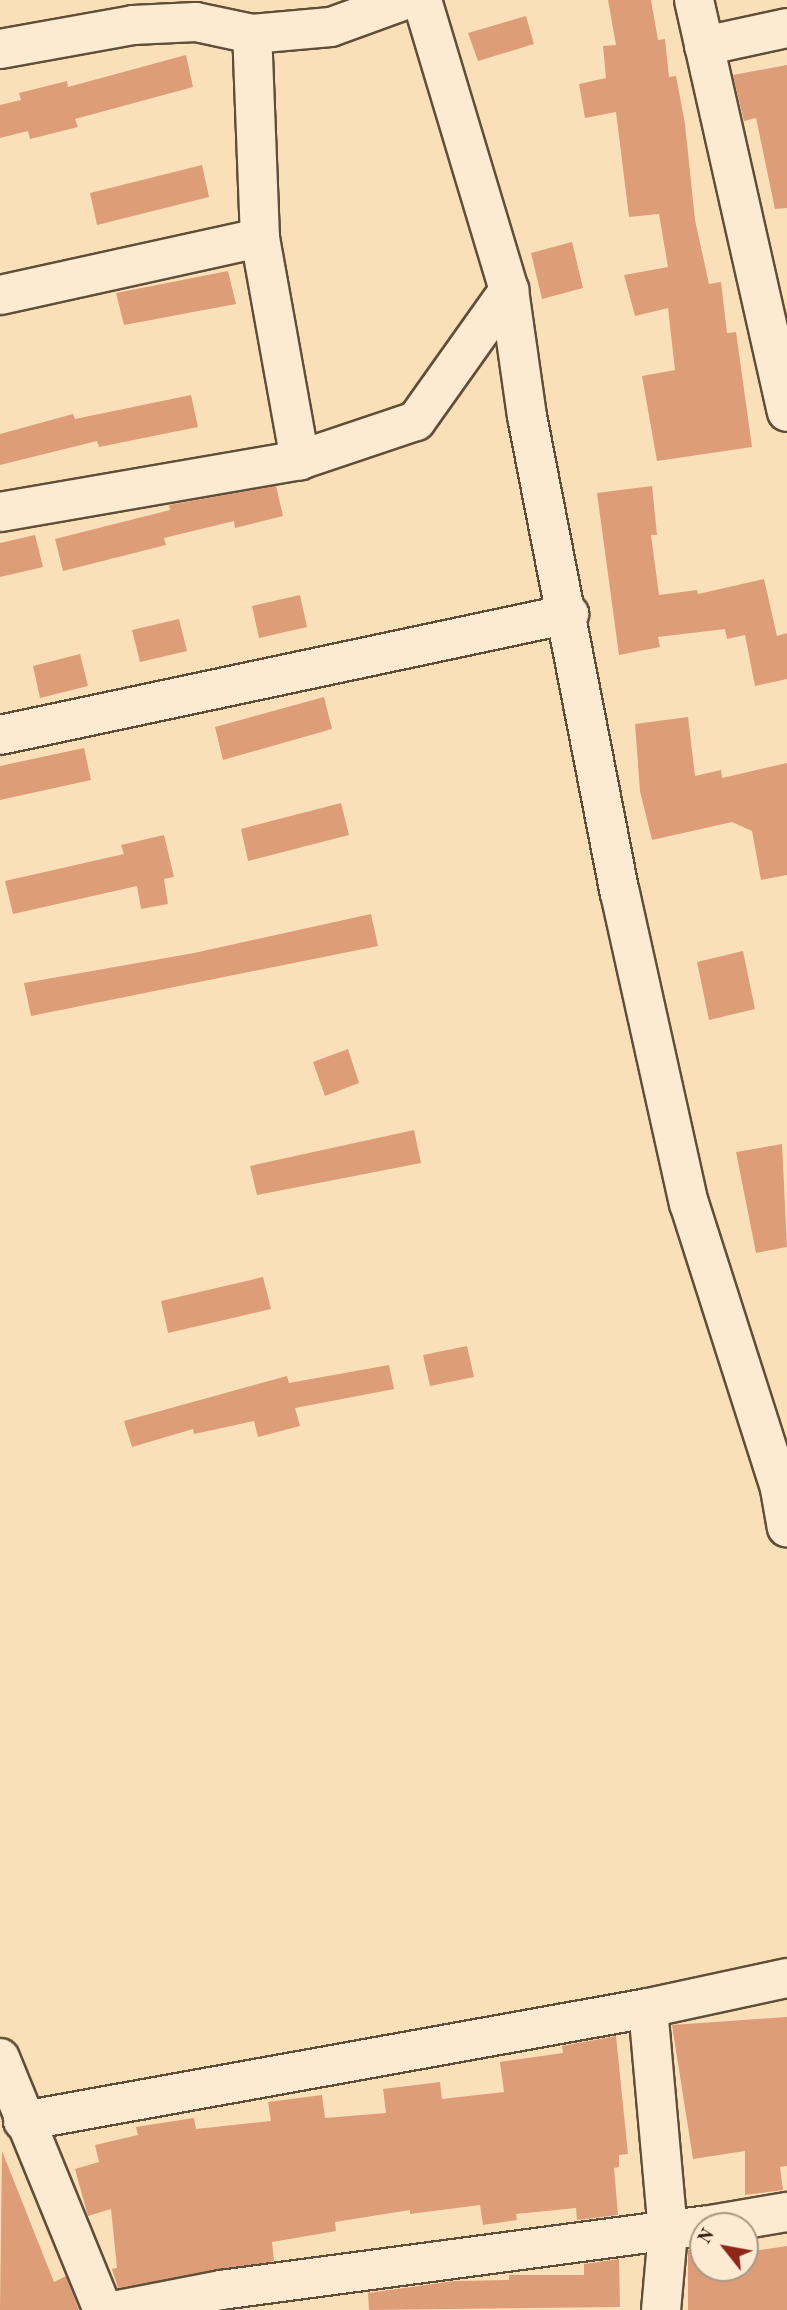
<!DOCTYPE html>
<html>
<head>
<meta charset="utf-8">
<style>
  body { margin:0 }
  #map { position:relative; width:787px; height:2310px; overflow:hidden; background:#fae0b9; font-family:"Old Standard TT",serif }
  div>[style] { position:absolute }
  .building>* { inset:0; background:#dd9d78 }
  .roads { filter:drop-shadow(2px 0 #604e39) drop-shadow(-2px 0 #604e39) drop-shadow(0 2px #604e39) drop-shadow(0 -2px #604e39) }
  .minor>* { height:38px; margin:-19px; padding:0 19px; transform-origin:19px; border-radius:19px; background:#fcebd2 }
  span { translate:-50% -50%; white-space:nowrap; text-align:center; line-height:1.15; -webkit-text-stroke:6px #fcebd2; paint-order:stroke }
  .north { position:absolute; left:689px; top:2212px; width:70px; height:70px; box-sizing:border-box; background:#fcebd2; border:2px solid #a99984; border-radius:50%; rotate:301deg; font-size:19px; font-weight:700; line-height:28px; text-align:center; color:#2c1e0e }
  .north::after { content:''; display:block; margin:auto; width:24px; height:32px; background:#8f2418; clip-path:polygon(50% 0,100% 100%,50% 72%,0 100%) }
</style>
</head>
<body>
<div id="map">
  <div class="building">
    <i style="clip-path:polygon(608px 0,651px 0,658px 40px,665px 39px,669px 77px,676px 76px,685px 124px,695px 220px,709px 284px,721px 282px,727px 333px,736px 332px,752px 447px,657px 461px,642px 376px,675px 370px,668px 308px,635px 316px,624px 275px,668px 267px,659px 214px,629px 217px,616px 112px,585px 118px,579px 84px,606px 78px,603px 46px,616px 45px)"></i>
    <i style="clip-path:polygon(526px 16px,534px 44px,478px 61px,468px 33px)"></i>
    <i style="clip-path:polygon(186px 55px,193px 87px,75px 119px,78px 127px,30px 139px,28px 131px,0 138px,0 105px,21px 100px,19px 93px,67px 81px,68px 87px)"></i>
    <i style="clip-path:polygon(787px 65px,787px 208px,775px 209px,756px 118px,744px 121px,733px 75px)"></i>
    <i style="clip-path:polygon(202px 165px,209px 197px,97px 225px,90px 193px)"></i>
    <i style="clip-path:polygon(572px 242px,583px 288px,542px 299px,531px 253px)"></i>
    <i style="clip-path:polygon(228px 271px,236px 304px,124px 325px,116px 293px)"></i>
    <i style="clip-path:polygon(191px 395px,198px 427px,99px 447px,97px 441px,0 465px,0 434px,73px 414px,75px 419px)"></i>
    <i style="clip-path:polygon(276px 486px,283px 516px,235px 528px,234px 521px,164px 538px,166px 545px,63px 571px,55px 539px,170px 510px,169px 505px)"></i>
    <i style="clip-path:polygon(652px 486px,657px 535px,651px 535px,659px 595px,697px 590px,698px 594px,764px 579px,777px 636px,787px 633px,787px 679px,755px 686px,745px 635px,727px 639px,725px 629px,658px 637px,660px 647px,619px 655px,597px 493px)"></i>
    <i style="clip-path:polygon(35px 535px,43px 567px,0 577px,0 543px)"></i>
    <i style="clip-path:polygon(300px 595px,307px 627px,259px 638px,252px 606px)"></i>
    <i style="clip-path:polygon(179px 619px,187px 651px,140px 662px,132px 630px)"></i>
    <i style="clip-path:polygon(80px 654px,88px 686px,40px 698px,33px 666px)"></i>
    <i style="clip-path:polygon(324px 697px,332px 729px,223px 760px,215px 727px)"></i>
    <i style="clip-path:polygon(688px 717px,695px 776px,721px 770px,722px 778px,787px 763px,787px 875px,761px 880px,752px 831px,732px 822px,652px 840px,640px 791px,635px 724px)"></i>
    <i style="clip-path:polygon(84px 748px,91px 780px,0 800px,0 766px)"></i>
    <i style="clip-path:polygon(341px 803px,349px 835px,248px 861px,241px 829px)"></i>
    <i style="clip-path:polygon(164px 835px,174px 877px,164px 879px,168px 904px,141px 909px,137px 886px,13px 914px,5px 881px,124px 854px,121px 845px)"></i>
    <i style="clip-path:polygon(371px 914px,378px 946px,31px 1016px,24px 983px,194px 953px)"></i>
    <i style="clip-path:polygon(743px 951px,755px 1009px,709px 1020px,697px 962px)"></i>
    <i style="clip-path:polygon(348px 1049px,359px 1083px,325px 1096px,313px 1062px)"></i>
    <i style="clip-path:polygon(414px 1130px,421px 1163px,257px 1195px,250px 1166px)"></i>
    <i style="clip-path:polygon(782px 1144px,787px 1247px,756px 1253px,736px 1152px)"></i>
    <i style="clip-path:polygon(263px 1277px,271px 1309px,168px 1333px,161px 1301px)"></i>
    <i style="clip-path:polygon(467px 1346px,474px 1377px,430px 1386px,423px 1355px)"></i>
    <i style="clip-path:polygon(389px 1365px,394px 1389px,295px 1408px,300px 1426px,258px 1437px,254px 1421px,194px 1434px,193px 1429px,132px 1447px,124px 1421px,287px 1376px,289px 1383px)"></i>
    <i style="clip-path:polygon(787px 2017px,787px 2166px,780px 2167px,783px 2190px,745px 2195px,745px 2151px,693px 2159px,672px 2025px)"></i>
    <i style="clip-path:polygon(616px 2036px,628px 2154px,619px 2155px,619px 2167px,614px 2168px,618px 2215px,577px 2220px,576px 2208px,516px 2214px,517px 2220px,483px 2225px,480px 2205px,410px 2214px,410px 2210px,335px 2222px,336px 2231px,272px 2242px,274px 2261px,118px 2288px,112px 2269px,117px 2268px,111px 2209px,88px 2216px,75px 2169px,99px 2162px,95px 2145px,138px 2135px,136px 2127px,194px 2118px,196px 2129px,271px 2121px,268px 2102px,322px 2095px,325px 2118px,386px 2113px,383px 2089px,440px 2082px,442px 2099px,504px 2092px,500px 2062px,563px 2053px,562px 2046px)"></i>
    <i style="clip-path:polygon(2px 2151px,54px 2282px,66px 2276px,79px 2310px,0 2310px)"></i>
    <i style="clip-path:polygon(745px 2245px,746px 2252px,787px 2246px,787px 2310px,688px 2310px,688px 2250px,703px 2248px,703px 2268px,745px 2268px)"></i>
    <i style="clip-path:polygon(619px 2259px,620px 2307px,369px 2310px,368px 2293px,454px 2281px,509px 2280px,509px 2275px,584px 2275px,584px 2264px)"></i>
  </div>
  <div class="roads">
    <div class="minor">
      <i style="left:422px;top:0;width:303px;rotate:73.3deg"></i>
      <i style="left:509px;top:290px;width:127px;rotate:81.9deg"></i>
      <i style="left:527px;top:416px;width:486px;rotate:79deg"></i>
      <i style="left:620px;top:893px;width:318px;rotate:77.5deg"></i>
      <i style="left:689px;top:1203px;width:300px;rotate:72.3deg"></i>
      <i style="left:780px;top:1489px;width:39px;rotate:80deg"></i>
      <i style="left:694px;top:0;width:422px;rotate:77.3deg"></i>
      <i style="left:704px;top:46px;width:85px;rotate:-12.2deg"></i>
      <i style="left:0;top:49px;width:135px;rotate:-10.2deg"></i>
      <i style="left:133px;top:25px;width:63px;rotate:-2.7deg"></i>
      <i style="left:196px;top:22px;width:57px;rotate:12.1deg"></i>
      <i style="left:252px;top:34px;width:79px;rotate:-5.1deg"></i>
      <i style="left:331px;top:27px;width:79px;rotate:-20deg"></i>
      <i style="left:260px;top:238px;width:226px;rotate:79.8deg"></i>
      <i style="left:0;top:295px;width:266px;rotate:-12.4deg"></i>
      <i style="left:260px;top:238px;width:204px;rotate:-92.2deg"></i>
      <i style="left:0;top:512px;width:304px;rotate:-9.8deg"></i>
      <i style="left:300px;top:460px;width:122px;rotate:-18.6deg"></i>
      <i style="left:416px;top:421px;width:161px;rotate:-54.6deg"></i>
      <i style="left:0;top:735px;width:582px;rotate:-12.01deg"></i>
      <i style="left:648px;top:2008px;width:225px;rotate:84.9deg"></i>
      <i style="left:668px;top:2232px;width:78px;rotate:95.1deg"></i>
      <i style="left:0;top:2058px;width:272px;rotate:67.8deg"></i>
      <i style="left:23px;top:2121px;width:635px;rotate:-10.25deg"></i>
      <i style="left:648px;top:2008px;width:142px;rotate:-12.2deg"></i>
      <i style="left:704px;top:2226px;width:84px;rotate:-9.6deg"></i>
      <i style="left:118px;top:2310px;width:105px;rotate:-11deg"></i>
      <i style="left:221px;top:2290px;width:486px;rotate:-7.6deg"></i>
    </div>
  </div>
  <div class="north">N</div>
</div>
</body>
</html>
